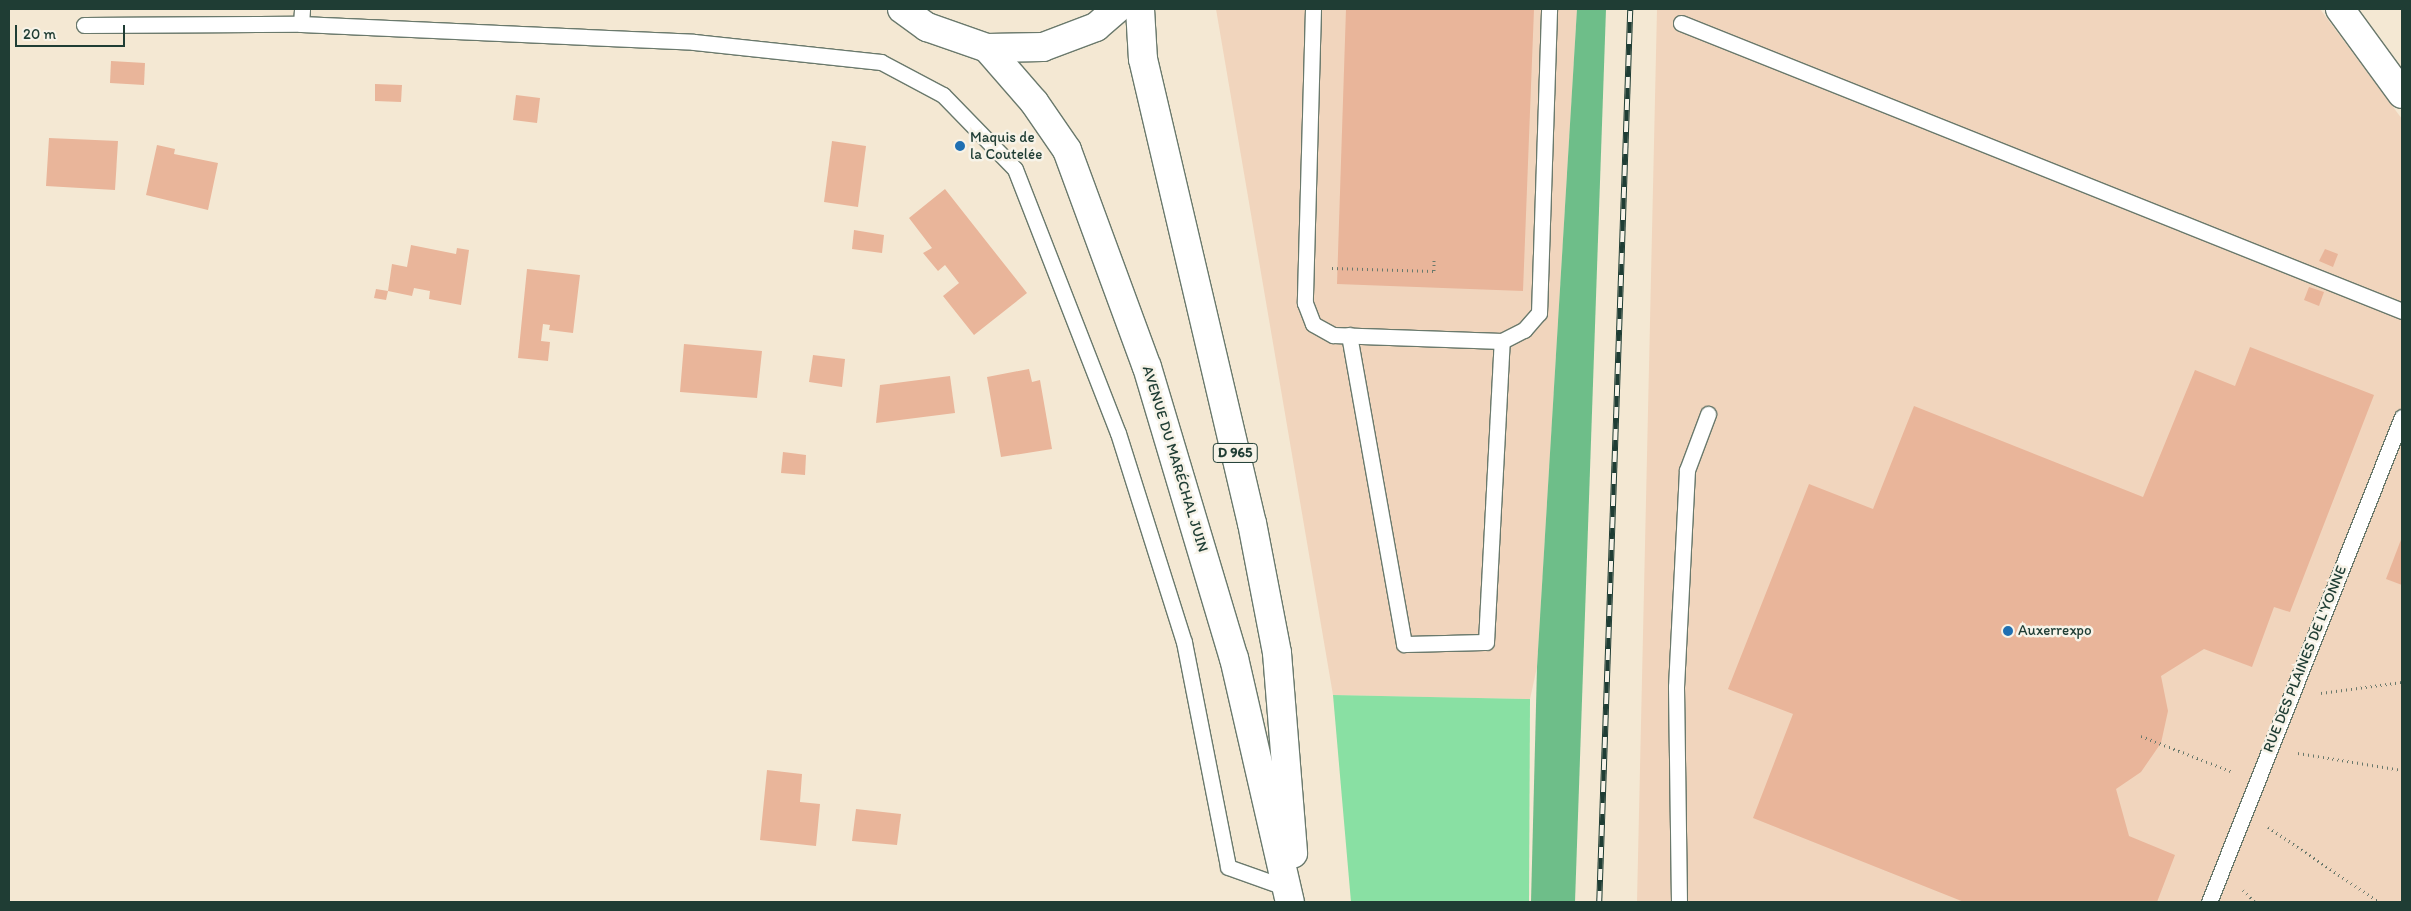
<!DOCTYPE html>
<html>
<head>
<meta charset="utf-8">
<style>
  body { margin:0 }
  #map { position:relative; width:2411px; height:911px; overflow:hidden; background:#f4e8d3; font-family:Itim,sans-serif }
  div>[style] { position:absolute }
  .built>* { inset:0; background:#f1d5bd }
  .green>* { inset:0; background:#89e0a3 }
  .forest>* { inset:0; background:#6ebe89 }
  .building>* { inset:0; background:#e9b59a }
  .path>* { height:3px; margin-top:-1.5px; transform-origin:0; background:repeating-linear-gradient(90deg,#6a796c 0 1px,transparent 0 5px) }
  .roads { filter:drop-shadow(1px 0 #6a796c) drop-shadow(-1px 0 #6a796c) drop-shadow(0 1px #6a796c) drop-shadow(0 -1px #6a796c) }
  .lane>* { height:15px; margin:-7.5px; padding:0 7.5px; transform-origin:7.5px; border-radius:7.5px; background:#fff }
  .street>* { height:28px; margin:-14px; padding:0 14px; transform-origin:14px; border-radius:14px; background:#fff }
  .primary>* { height:28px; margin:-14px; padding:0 14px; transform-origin:14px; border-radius:14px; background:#fff }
  .rail>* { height:5.5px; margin-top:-2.75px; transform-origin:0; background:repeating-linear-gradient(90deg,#f7f3e8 0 11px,#1f3d34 0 22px); box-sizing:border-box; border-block:1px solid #1f3d34 }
  .dots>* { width:14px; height:14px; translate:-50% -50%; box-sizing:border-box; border:2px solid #f7f3e8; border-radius:50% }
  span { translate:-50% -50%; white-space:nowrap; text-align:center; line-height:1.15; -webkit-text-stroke:5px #f7f3e8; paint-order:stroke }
  .shield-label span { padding:1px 4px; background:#f7f3e8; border:1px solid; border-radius:4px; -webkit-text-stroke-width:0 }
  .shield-label { font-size:14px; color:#1f3d34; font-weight:700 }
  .poi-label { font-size:15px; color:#1f3d34 }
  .left { translate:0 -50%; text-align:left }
  .street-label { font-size:15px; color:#1f3d34 }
  .frame { position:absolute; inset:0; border:10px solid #1f3d34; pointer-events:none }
  .scale { position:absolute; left:15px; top:25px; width:110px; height:22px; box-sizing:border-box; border:2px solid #1f3d34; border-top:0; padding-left:6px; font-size:15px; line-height:18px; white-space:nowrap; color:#1f3d34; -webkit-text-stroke:4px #f7f3e8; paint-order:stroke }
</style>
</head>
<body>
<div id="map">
  <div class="built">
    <i style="clip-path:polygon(1216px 9px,1577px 9px,1537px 667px,1530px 699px,1333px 695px)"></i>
    <i style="clip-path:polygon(1657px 9px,2320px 9px,2402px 119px,2402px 902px,1637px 902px)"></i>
  </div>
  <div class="green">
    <i style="clip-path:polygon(1333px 695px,1530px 699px,1529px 902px,1351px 902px)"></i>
  </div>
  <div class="forest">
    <i style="clip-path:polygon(1577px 9px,1606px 9px,1575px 902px,1531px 902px,1537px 667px)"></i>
  </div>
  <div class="building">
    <i style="clip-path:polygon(1346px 9px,1534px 9px,1523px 291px,1337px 284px)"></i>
    <i style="clip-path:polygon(111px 61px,145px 63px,144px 85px,110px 83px)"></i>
    <i style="clip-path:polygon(375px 84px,402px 85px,401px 102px,375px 101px)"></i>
    <i style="clip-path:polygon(516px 95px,540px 98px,537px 123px,513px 120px)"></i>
    <i style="clip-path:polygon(49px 138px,118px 141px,115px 190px,46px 186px)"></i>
    <i style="clip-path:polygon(832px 141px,866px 146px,858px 207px,824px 202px)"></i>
    <i style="clip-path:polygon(157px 145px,175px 149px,174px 154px,218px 163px,208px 210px,146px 195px)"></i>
    <i style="clip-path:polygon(945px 189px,1027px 293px,974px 335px,943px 296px,959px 283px,945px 265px,938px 271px,923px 253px,932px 248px,909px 218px)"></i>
    <i style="clip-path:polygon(854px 230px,884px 235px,882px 253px,852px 249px)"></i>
    <i style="clip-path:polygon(411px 245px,456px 254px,457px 248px,469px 250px,461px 305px,429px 299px,430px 291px,414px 288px,412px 296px,388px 291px,392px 264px,407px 267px)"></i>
    <i style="clip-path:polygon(2325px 249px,2338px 254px,2333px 267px,2319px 261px)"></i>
    <i style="clip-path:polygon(527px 269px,580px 275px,573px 333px,549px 330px,550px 325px,543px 324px,541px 341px,550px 342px,548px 361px,518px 358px)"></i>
    <i style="clip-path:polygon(2309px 287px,2324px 292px,2319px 306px,2304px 300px)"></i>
    <i style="clip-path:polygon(376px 289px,388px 291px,386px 300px,374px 298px)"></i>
    <i style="clip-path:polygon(684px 344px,762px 351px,757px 398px,680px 392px)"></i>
    <i style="clip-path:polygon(2250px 347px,2374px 395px,2290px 612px,2274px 607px,2252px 667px,2204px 649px,2161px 676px,2168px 711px,2161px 743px,2141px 772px,2116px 789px,2129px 836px,2175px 855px,2157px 902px,1964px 902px,1753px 818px,1793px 714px,1728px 689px,1809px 484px,1873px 509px,1914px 406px,2143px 497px,2195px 370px,2235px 386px)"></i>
    <i style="clip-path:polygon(813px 355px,845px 359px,842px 387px,809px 382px)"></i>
    <i style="clip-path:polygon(1029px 369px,1032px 382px,1040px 380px,1052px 449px,1001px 457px,987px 377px)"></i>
    <i style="clip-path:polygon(950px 376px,955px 413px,876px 423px,880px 385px)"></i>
    <i style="clip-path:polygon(783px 452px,806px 455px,805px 475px,781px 473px)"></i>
    <i style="clip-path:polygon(2402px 537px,2402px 585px,2386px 579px)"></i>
    <i style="clip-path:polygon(767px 770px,802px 774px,800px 802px,820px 804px,816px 846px,760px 840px)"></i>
    <i style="clip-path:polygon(856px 809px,901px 814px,897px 845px,852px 841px)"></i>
  </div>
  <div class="path">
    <i style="left:1332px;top:268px;width:102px;rotate:1.7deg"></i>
    <i style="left:1434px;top:271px;width:12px;rotate:-90deg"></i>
    <i style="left:2321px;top:693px;width:82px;rotate:-7.7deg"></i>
    <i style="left:2141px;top:736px;width:99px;rotate:21.4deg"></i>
    <i style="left:2298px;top:753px;width:105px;rotate:9.3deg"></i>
    <i style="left:2268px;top:827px;width:134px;rotate:34deg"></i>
    <i style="left:2243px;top:890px;width:17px;rotate:45deg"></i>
  </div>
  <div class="roads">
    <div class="lane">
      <i style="left:1313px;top:9px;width:294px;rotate:91.6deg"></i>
      <i style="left:1305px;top:303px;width:22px;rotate:69deg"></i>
      <i style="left:1313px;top:324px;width:23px;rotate:29deg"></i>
      <i style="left:1333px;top:335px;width:169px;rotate:2deg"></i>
      <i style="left:1502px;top:341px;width:25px;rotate:-27deg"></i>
      <i style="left:1524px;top:330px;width:23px;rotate:-49deg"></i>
      <i style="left:1539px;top:313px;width:304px;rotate:-88.1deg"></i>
      <i style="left:1681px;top:23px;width:776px;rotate:21.77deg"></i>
      <i style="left:301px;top:24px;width:15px;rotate:-86deg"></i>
      <i style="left:84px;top:25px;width:217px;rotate:-0.3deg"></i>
      <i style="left:301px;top:24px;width:393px;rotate:2.6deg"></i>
      <i style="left:694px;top:42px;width:188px;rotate:6.1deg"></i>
      <i style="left:881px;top:62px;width:70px;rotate:28deg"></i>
      <i style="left:943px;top:95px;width:103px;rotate:45.8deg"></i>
      <i style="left:1015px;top:169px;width:283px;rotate:68.7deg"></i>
      <i style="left:1118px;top:433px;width:219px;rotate:72.5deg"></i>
      <i style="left:1184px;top:642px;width:229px;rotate:78.9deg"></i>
      <i style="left:1228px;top:867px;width:63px;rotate:19.6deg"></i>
      <i style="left:1349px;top:335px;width:314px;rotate:79.9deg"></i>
      <i style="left:1404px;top:644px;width:82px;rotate:-1.4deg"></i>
      <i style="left:1486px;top:642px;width:301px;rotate:-87deg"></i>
      <i style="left:1679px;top:902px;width:215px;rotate:-90.8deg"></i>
      <i style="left:1676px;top:687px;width:217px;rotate:-87.1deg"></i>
      <i style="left:1687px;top:470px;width:60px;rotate:-69.4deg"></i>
      <i style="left:2209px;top:902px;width:522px;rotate:-68.3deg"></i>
    </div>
    <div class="street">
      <i style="left:2340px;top:9px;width:105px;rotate:53.9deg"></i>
    </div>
    <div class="primary">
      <i style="left:902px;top:9px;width:31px;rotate:36deg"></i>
      <i style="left:927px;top:27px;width:64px;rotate:19.3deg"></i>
      <i style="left:987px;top:48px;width:56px;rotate:-1deg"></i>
      <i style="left:1043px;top:47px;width:57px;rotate:-20.7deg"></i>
      <i style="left:1096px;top:27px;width:28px;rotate:-41deg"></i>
      <i style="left:1140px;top:9px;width:50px;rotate:86.6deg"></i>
      <i style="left:1143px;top:59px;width:477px;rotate:76.8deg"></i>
      <i style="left:1252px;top:523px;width:132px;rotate:79.1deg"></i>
      <i style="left:1277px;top:653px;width:201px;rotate:85.4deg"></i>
      <i style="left:987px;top:48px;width:72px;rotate:49deg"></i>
      <i style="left:1034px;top:102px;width:58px;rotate:55.5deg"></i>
      <i style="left:1067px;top:150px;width:231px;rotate:69.8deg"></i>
      <i style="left:1147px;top:367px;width:304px;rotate:73.4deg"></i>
      <i style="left:1234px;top:658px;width:250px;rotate:77.1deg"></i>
    </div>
  </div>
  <div class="rail">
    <i style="left:1599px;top:902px;width:894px;rotate:-88.01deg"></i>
  </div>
  <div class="dots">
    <i style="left:960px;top:146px;background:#1f6fb2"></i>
    <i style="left:2008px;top:631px;background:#1f6fb2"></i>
  </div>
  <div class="shield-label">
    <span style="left:1235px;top:453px">D 965</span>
  </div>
  <div class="poi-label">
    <span class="left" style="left:970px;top:146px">Maquis de<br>la Coutelée</span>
    <span class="left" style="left:2018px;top:631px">Auxerrexpo</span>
  </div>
  <div class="street-label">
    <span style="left:1175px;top:459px;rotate:73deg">AVENUE DU MARÉCHAL JUIN</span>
    <span style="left:2305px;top:659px;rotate:-68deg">RUE DES PLAINES DE L'YONNE</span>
  </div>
  <div class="frame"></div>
  <div class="scale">20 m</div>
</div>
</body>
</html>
